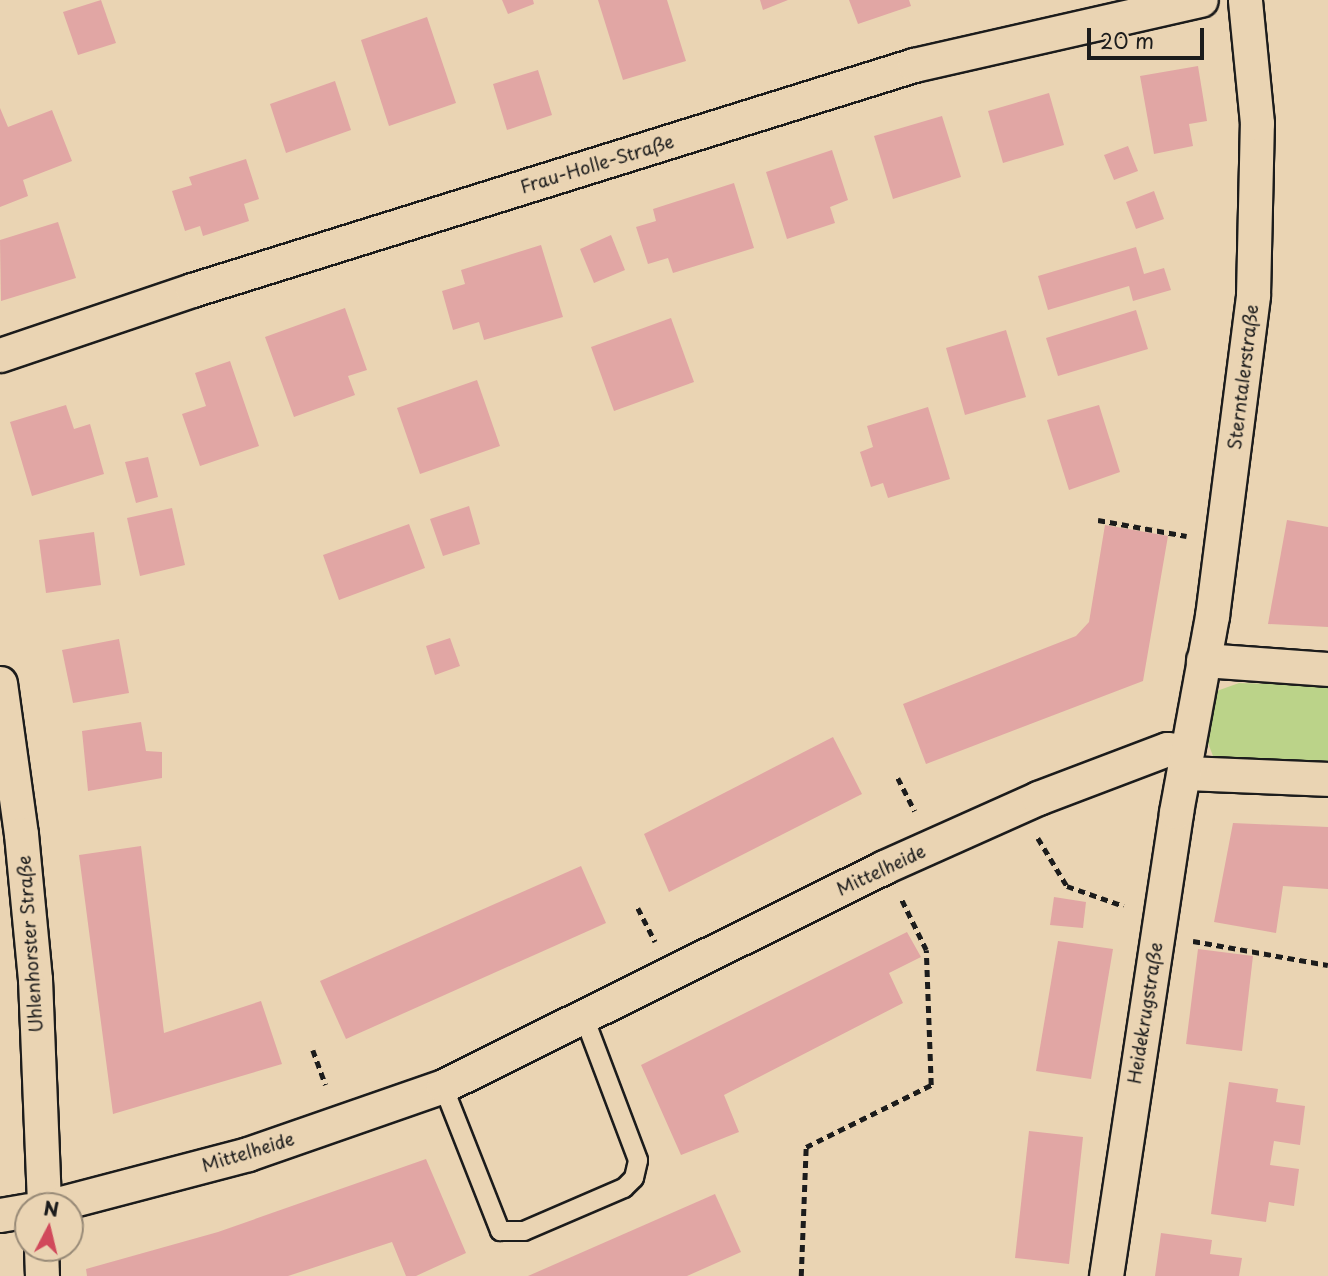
<!DOCTYPE html>
<html>
<head>
<meta charset="utf-8">
<style>
  body { margin:0 }
  #map { position:relative; width:1328px; height:1276px; overflow:hidden; background:#ead4b3; font-family:"Playpen Sans",sans-serif }
  div>[style] { position:absolute }
  .green>* { inset:0; background:#bbd389 }
  .building>* { inset:0; background:#e1a6a4 }
  .path>* { height:4.5px; margin-top:-2.25px; transform-origin:0; background:repeating-linear-gradient(90deg,#1c1c1c 0 7px,transparent 0 12px) }
  .roads { filter:drop-shadow(2px 0 #1c1c1c) drop-shadow(-2px 0 #1c1c1c) drop-shadow(0 2px #1c1c1c) drop-shadow(0 -2px #1c1c1c) }
  .service>* { height:18px; margin:-9px; padding:0 9px; transform-origin:9px; border-radius:9px; background:#ead4b3 }
  .minor>* { height:33px; margin:-16.5px; padding:0 16.5px; transform-origin:16.5px; border-radius:16.5px; background:#ead4b3 }
  span { translate:-50% -50%; white-space:nowrap; text-align:center; line-height:1.15; -webkit-text-stroke:6px #ead4b3; paint-order:stroke }
  .street-label { font-size:18px; color:#1c1c1c }
  .north { position:absolute; left:14px; top:1192px; width:70px; height:70px; box-sizing:border-box; background:#ead4b3; border:2px solid #988a77; border-radius:50%; rotate:7deg; font-size:19px; font-weight:700; line-height:28px; text-align:center; color:#1c1c1c }
  .north::after { content:''; display:block; margin:auto; width:24px; height:32px; background:#d1495b; clip-path:polygon(50% 0,100% 100%,50% 72%,0 100%) }
  .scale { position:absolute; left:1087px; top:28px; width:117px; height:32px; box-sizing:border-box; border:4px solid #1c1c1c; border-top:0; padding-left:9px; font-size:21px; line-height:24px; white-space:nowrap; color:#1c1c1c; -webkit-text-stroke:5px #ead4b3; paint-order:stroke }
</style>
</head>
<body>
<div id="map">
  <div class="green">
    <i style="clip-path:polygon(1239px 683px,1328px 686px,1328px 768px,1221px 761px,1213px 756px,1205px 735px,1214px 692px)"></i>
  </div>
  <div class="building">
    <i style="clip-path:polygon(101px 0,116px 43px,78px 55px,63px 12px)"></i>
    <i style="clip-path:polygon(502px 0,533px 0,534px 4px,508px 14px)"></i>
    <i style="clip-path:polygon(598px 0,667px 0,686px 61px,623px 80px)"></i>
    <i style="clip-path:polygon(760px 0,788px 0,763px 10px)"></i>
    <i style="clip-path:polygon(849px 0,909px 0,911px 6px,858px 24px)"></i>
    <i style="clip-path:polygon(427px 17px,456px 103px,389px 126px,361px 40px)"></i>
    <i style="clip-path:polygon(1198px 66px,1207px 121px,1189px 124px,1193px 146px,1154px 154px,1140px 76px)"></i>
    <i style="clip-path:polygon(538px 70px,552px 115px,507px 130px,493px 84px)"></i>
    <i style="clip-path:polygon(335px 81px,351px 130px,286px 153px,270px 104px)"></i>
    <i style="clip-path:polygon(1049px 93px,1064px 145px,1003px 163px,988px 111px)"></i>
    <i style="clip-path:polygon(0 108px,8px 127px,52px 110px,72px 161px,23px 180px,28px 196px,0 207px)"></i>
    <i style="clip-path:polygon(942px 116px,961px 177px,893px 199px,874px 136px)"></i>
    <i style="clip-path:polygon(1128px 146px,1138px 171px,1114px 180px,1104px 155px)"></i>
    <i style="clip-path:polygon(832px 150px,848px 200px,830px 207px,835px 223px,787px 239px,766px 172px)"></i>
    <i style="clip-path:polygon(246px 159px,259px 199px,244px 204px,249px 221px,203px 236px,200px 226px,185px 231px,172px 191px,192px 185px,189px 177px)"></i>
    <i style="clip-path:polygon(734px 183px,754px 248px,673px 273px,668px 258px,648px 264px,636px 227px,656px 221px,653px 209px)"></i>
    <i style="clip-path:polygon(1154px 191px,1164px 219px,1136px 229px,1126px 202px)"></i>
    <i style="clip-path:polygon(58px 222px,76px 278px,1px 301px,0 240px)"></i>
    <i style="clip-path:polygon(611px 235px,625px 270px,594px 283px,580px 249px)"></i>
    <i style="clip-path:polygon(541px 245px,563px 317px,484px 340px,479px 322px,453px 330px,442px 291px,465px 284px,461px 270px)"></i>
    <i style="clip-path:polygon(1136px 247px,1144px 274px,1164px 268px,1171px 290px,1133px 301px,1129px 286px,1048px 310px,1038px 276px)"></i>
    <i style="clip-path:polygon(345px 308px,367px 370px,348px 376px,355px 395px,294px 417px,265px 337px)"></i>
    <i style="clip-path:polygon(1136px 310px,1148px 349px,1058px 376px,1046px 338px)"></i>
    <i style="clip-path:polygon(671px 318px,694px 382px,614px 411px,591px 347px)"></i>
    <i style="clip-path:polygon(1006px 330px,1026px 397px,965px 415px,946px 348px)"></i>
    <i style="clip-path:polygon(230px 361px,259px 446px,200px 466px,182px 414px,206px 406px,195px 373px)"></i>
    <i style="clip-path:polygon(477px 380px,500px 446px,420px 474px,397px 408px)"></i>
    <i style="clip-path:polygon(66px 405px,74px 429px,90px 424px,104px 474px,32px 496px,10px 422px)"></i>
    <i style="clip-path:polygon(1099px 405px,1120px 472px,1069px 490px,1047px 420px)"></i>
    <i style="clip-path:polygon(928px 407px,950px 479px,888px 498px,883px 483px,871px 487px,860px 452px,873px 447px,867px 426px)"></i>
    <i style="clip-path:polygon(148px 457px,158px 497px,136px 503px,125px 462px)"></i>
    <i style="clip-path:polygon(469px 506px,480px 544px,443px 556px,430px 519px)"></i>
    <i style="clip-path:polygon(172px 508px,185px 565px,140px 576px,127px 518px)"></i>
    <i style="clip-path:polygon(1287px 520px,1328px 527px,1328px 627px,1268px 624px)"></i>
    <i style="clip-path:polygon(409px 524px,425px 568px,339px 600px,323px 555px)"></i>
    <i style="clip-path:polygon(1105px 525px,1168px 536px,1143px 681px,926px 764px,903px 704px,1076px 636px,1089px 622px)"></i>
    <i style="clip-path:polygon(94px 532px,101px 585px,46px 593px,39px 540px)"></i>
    <i style="clip-path:polygon(450px 638px,460px 666px,435px 675px,426px 646px)"></i>
    <i style="clip-path:polygon(119px 639px,129px 693px,73px 703px,62px 650px)"></i>
    <i style="clip-path:polygon(141px 722px,146px 751px,162px 752px,162px 778px,88px 791px,82px 731px)"></i>
    <i style="clip-path:polygon(833px 737px,862px 794px,669px 892px,644px 834px)"></i>
    <i style="clip-path:polygon(1233px 823px,1328px 827px,1328px 889px,1283px 886px,1276px 933px,1214px 922px)"></i>
    <i style="clip-path:polygon(141px 846px,164px 1033px,261px 1001px,282px 1064px,113px 1114px,79px 855px)"></i>
    <i style="clip-path:polygon(581px 866px,606px 923px,346px 1039px,320px 981px)"></i>
    <i style="clip-path:polygon(1054px 897px,1086px 902px,1083px 928px,1050px 925px)"></i>
    <i style="clip-path:polygon(907px 932px,921px 957px,889px 973px,903px 1003px,724px 1095px,739px 1132px,681px 1155px,641px 1065px)"></i>
    <i style="clip-path:polygon(1058px 941px,1113px 949px,1091px 1079px,1036px 1071px)"></i>
    <i style="clip-path:polygon(1198px 949px,1253px 956px,1242px 1051px,1186px 1044px)"></i>
    <i style="clip-path:polygon(1229px 1082px,1278px 1089px,1276px 1102px,1305px 1106px,1300px 1145px,1274px 1141px,1270px 1165px,1299px 1169px,1294px 1206px,1269px 1202px,1266px 1222px,1211px 1214px)"></i>
    <i style="clip-path:polygon(1029px 1131px,1083px 1137px,1069px 1264px,1015px 1258px)"></i>
    <i style="clip-path:polygon(426px 1159px,466px 1253px,416px 1276px,406px 1276px,392px 1242px,288px 1276px,87px 1276px,86px 1269px,218px 1232px)"></i>
    <i style="clip-path:polygon(715px 1194px,741px 1252px,687px 1276px,528px 1276px)"></i>
    <i style="clip-path:polygon(1161px 1233px,1212px 1240px,1210px 1254px,1242px 1258px,1239px 1276px,1155px 1276px)"></i>
  </div>
  <div class="path">
    <i style="left:1098px;top:520px;width:90px;rotate:10.2deg"></i>
    <i style="left:898px;top:778px;width:37px;rotate:63deg"></i>
    <i style="left:1038px;top:838px;width:56px;rotate:58.9deg"></i>
    <i style="left:1067px;top:886px;width:60px;rotate:19.3deg"></i>
    <i style="left:638px;top:908px;width:38px;rotate:63deg"></i>
    <i style="left:1193px;top:941px;width:137px;rotate:10.1deg"></i>
    <i style="left:313px;top:1050px;width:37px;rotate:70deg"></i>
    <i style="left:801px;top:1276px;width:129px;rotate:-87.8deg"></i>
    <i style="left:806px;top:1147px;width:140px;rotate:-26.4deg"></i>
    <i style="left:931px;top:1085px;width:135px;rotate:-92.1deg"></i>
    <i style="left:926px;top:950px;width:57px;rotate:-116.1deg"></i>
  </div>
  <div class="roads">
    <div class="service">
      <i style="left:443px;top:1086px;width:156px;rotate:68.5deg"></i>
      <i style="left:500px;top:1231px;width:24px"></i>
      <i style="left:524px;top:1231px;width:109px;rotate:-23.3deg"></i>
      <i style="left:624px;top:1188px;width:14px;rotate:-45deg"></i>
      <i style="left:634px;top:1178px;width:18px;rotate:-77deg"></i>
      <i style="left:638px;top:1160px;width:153px;rotate:-110.7deg"></i>
    </div>
    <div class="minor">
      <i style="left:0;top:355px;width:203px;rotate:-18.7deg"></i>
      <i style="left:192px;top:290px;width:756px;rotate:-17.31deg"></i>
      <i style="left:914px;top:65px;width:294px;rotate:-12.8deg"></i>
      <i style="left:1203px;top:660px;width:125px;rotate:4.1deg"></i>
      <i style="left:0;top:683px;width:152px;rotate:82.1deg"></i>
      <i style="left:21px;top:834px;width:146px;rotate:84.5deg"></i>
      <i style="left:35px;top:979px;width:227px;rotate:87.7deg"></i>
      <i style="left:1185px;top:773px;width:143px;rotate:2.4deg"></i>
      <i style="left:50px;top:1206px;width:205px;rotate:-14.7deg"></i>
      <i style="left:248px;top:1154px;width:207px;rotate:-19.2deg"></i>
      <i style="left:443px;top:1086px;width:492px;rotate:-26.4deg"></i>
      <i style="left:884px;top:867px;width:169px;rotate:-24.1deg"></i>
      <i style="left:1038px;top:798px;width:138px;rotate:-20.8deg"></i>
      <i style="left:1167px;top:749px;width:20px;rotate:6deg"></i>
      <i style="left:0;top:1215px;width:28px;rotate:-10deg"></i>
      <i style="left:41px;top:1248px;width:28px;rotate:88deg"></i>
      <i style="left:1106px;top:1276px;width:469px;rotate:-81.4deg"></i>
      <i style="left:1176px;top:812px;width:199px;rotate:-79.6deg"></i>
      <i style="left:1212px;top:616px;width:324px;rotate:-82.7deg"></i>
      <i style="left:1253px;top:295px;width:172px;rotate:-88.7deg"></i>
      <i style="left:1257px;top:123px;width:124px;rotate:-95.6deg"></i>
    </div>
  </div>
  <div class="street-label">
    <span style="left:597px;top:164px;rotate:-17deg">Frau-Holle-Straße</span>
    <span style="left:1243px;top:377px;rotate:-83deg">Sterntalerstraße</span>
    <span style="left:881px;top:870px;rotate:-25deg">Mittelheide</span>
    <span style="left:30px;top:944px;rotate:-94deg">Uhlenhorster Straße</span>
    <span style="left:1145px;top:1013px;rotate:-81deg">Heidekrugstraße</span>
    <span style="left:248px;top:1152px;rotate:-17deg">Mittelheide</span>
  </div>
  <div class="north">N</div>
  <div class="scale">20 m</div>
</div>
</body>
</html>
